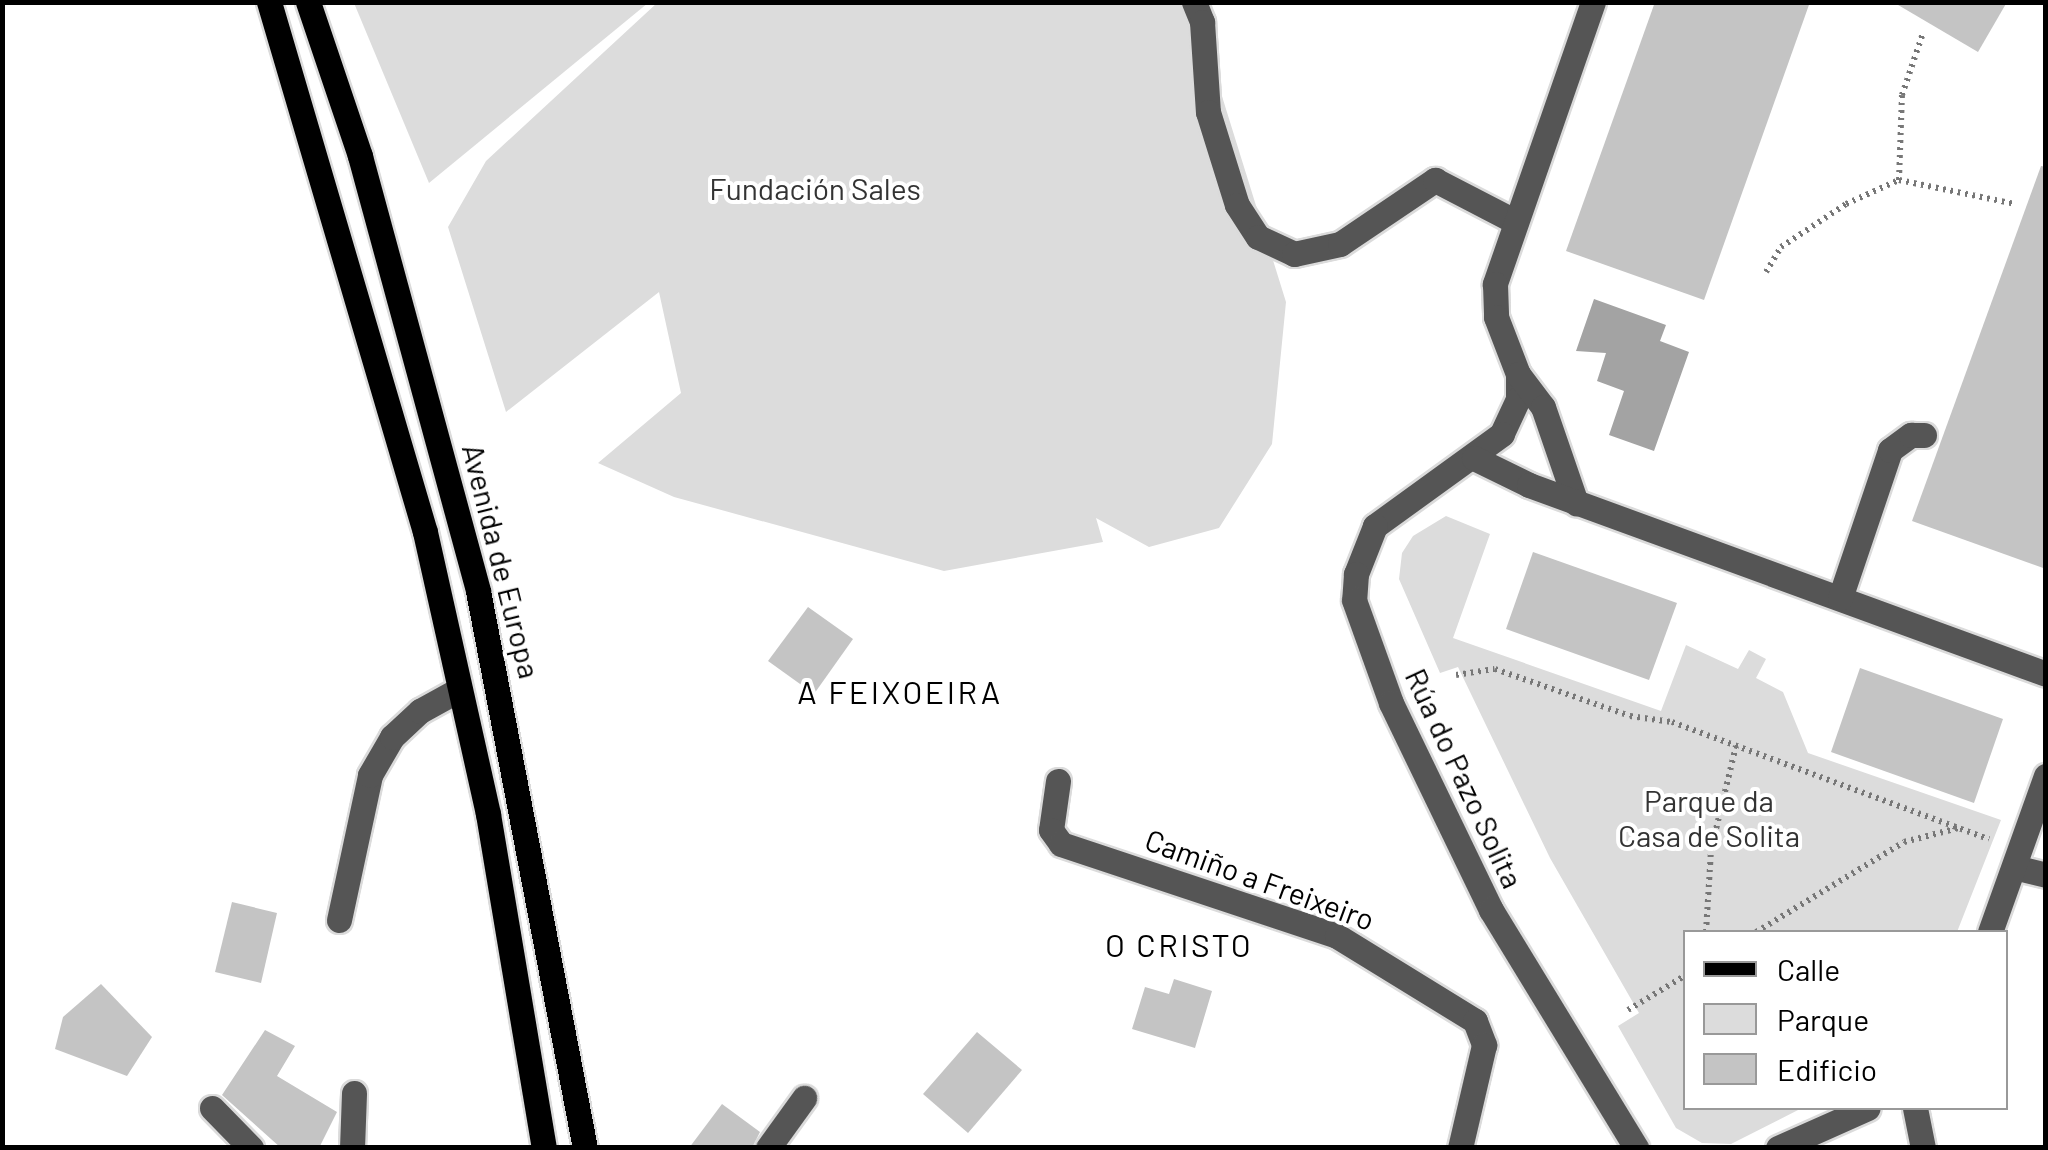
<!DOCTYPE html>
<html>
<head>
<meta charset="utf-8">
<style>
  body { margin:0 }
  #map { position:relative; width:2048px; height:1150px; overflow:hidden; background:#fff; font-family:Barlow,sans-serif }
  div>[style] { position:absolute }
  .green>* { inset:0; background:#dcdcdc }
  .water>* { inset:0; background:#a3a3a3 }
  .building>* { inset:0; background:#c4c4c4 }
  .path>* { height:6px; margin-top:-3px; transform-origin:0; background:repeating-linear-gradient(90deg,#777 0 2.5px,transparent 0 7.5px) }
  .roads { filter:drop-shadow(2px 0 #dbdbdb) drop-shadow(-2px 0 #dbdbdb) drop-shadow(0 2px #dbdbdb) drop-shadow(0 -2px #dbdbdb) }
  .minor>* { height:25px; margin:-12.5px; padding:0 12.5px; transform-origin:12.5px; border-radius:12.5px; background:#555 }
  .major>* { height:25px; margin:-12.5px; padding:0 12.5px; transform-origin:12.5px; border-radius:12.5px; background:#000 }
  span { translate:-50% -50%; white-space:nowrap; text-align:center; line-height:1.15; -webkit-text-stroke:8px #fff; paint-order:stroke }
  .park-label { font-size:30px; color:#333 }
  .street-label { font-size:30px; color:#000 }
  .neighbourhood-label { font-size:32px; color:#000; letter-spacing:2.5px }
  .frame { position:absolute; inset:0; border:5px solid #000; pointer-events:none }
  .legend { position:absolute; left:1683px; top:930px; width:325px; height:180px; box-sizing:border-box; background:#fff; border:2px solid #999; margin:0; padding:12px 18px; list-style:none; font-size:30px; color:#000 }
  .legend li { display:flex; align-items:center; gap:20px; height:50px }
  .legend b { width:50px; border:2px solid #999 }
</style>
</head>
<body>
<div id="map">
  <div class="green">
    <i style="clip-path:polygon(354px 3px,648px 3px,429px 183px)"></i>
    <i style="clip-path:polygon(657px 3px,1193px 3px,1286px 302px,1272px 444px,1219px 528px,1149px 547px,1096px 518px,1103px 542px,944px 571px,674px 497px,598px 463px,681px 393px,659px 292px,506px 412px,448px 227px,486px 161px)"></i>
    <i style="clip-path:polygon(1446px 516px,1490px 534px,1453px 638px,1661px 711px,1686px 645px,1738px 669px,1749px 650px,1766px 659px,1756px 678px,1783px 692px,1808px 753px,2001px 820px,1957px 932px,1686px 932px,1686px 1108px,1802px 1108px,1731px 1144px,1702px 1143px,1676px 1128px,1618px 1026px,1639px 1013px,1550px 858px,1458px 667px,1440px 673px,1399px 579px,1402px 553px,1413px 536px)"></i>
  </div>
  <div class="water">
    <i style="clip-path:polygon(1594px 299px,1666px 325px,1660px 341px,1689px 352px,1654px 451px,1609px 435px,1624px 391px,1597px 381px,1606px 353px,1576px 351px)"></i>
  </div>
  <div class="building">
    <i style="clip-path:polygon(1655px 2px,1810px 2px,1704px 300px,1566px 251px)"></i>
    <i style="clip-path:polygon(1893px 2px,2007px 2px,1978px 52px)"></i>
    <i style="clip-path:polygon(2041px 166px,2046px 167px,2046px 569px,1912px 521px)"></i>
    <i style="clip-path:polygon(1533px 552px,1677px 603px,1649px 680px,1506px 629px)"></i>
    <i style="clip-path:polygon(808px 607px,853px 639px,814px 694px,768px 661px)"></i>
    <i style="clip-path:polygon(1860px 668px,2003px 719px,1974px 803px,1831px 752px)"></i>
    <i style="clip-path:polygon(232px 902px,277px 913px,261px 983px,215px 972px)"></i>
    <i style="clip-path:polygon(1174px 979px,1212px 991px,1195px 1048px,1132px 1029px,1145px 987px,1169px 994px)"></i>
    <i style="clip-path:polygon(101px 984px,152px 1037px,127px 1076px,55px 1049px,63px 1017px)"></i>
    <i style="clip-path:polygon(265px 1030px,295px 1046px,277px 1076px,337px 1112px,319px 1148px,281px 1148px,222px 1095px)"></i>
    <i style="clip-path:polygon(977px 1032px,1022px 1070px,968px 1133px,923px 1094px)"></i>
    <i style="clip-path:polygon(722px 1104px,760px 1132px,752px 1148px,689px 1148px)"></i>
  </div>
  <div class="path">
    <i style="left:1899px;top:180px;width:85px;rotate:-88deg"></i>
    <i style="left:1902px;top:95px;width:65px;rotate:-71.3deg"></i>
    <i style="left:1766px;top:272px;width:29px;rotate:-59deg"></i>
    <i style="left:1781px;top:247px;width:78px;rotate:-33.5deg"></i>
    <i style="left:1846px;top:204px;width:58px;rotate:-24.4deg"></i>
    <i style="left:1899px;top:180px;width:118px;rotate:11.7deg"></i>
    <i style="left:1456px;top:675px;width:39px;rotate:-9deg"></i>
    <i style="left:1495px;top:669px;width:143px;rotate:19.2deg"></i>
    <i style="left:1630px;top:716px;width:42px;rotate:8.1deg"></i>
    <i style="left:1672px;top:722px;width:338px;rotate:20.3deg"></i>
    <i style="left:1706px;top:932px;width:82px;rotate:-86.5deg"></i>
    <i style="left:1711px;top:850px;width:107px;rotate:-76.5deg"></i>
    <i style="left:1756px;top:932px;width:173px;rotate:-31.3deg"></i>
    <i style="left:1904px;top:842px;width:56px;rotate:-14.5deg"></i>
    <i style="left:1628px;top:1010px;width:68px;rotate:-31.1deg"></i>
  </div>
  <div class="roads">
    <div class="minor">
      <i style="left:1194px;top:2px;width:22px;rotate:68deg"></i>
      <i style="left:1202px;top:22px;width:90px;rotate:86.2deg"></i>
      <i style="left:1208px;top:112px;width:97px;rotate:72.7deg"></i>
      <i style="left:1237px;top:205px;width:38px;rotate:57deg"></i>
      <i style="left:1258px;top:237px;width:40px;rotate:25deg"></i>
      <i style="left:1294px;top:254px;width:47px;rotate:-12.3deg"></i>
      <i style="left:1340px;top:244px;width:115px;rotate:-34deg"></i>
      <i style="left:1435px;top:180px;width:91px;rotate:27.4deg"></i>
      <i style="left:1593px;top:2px;width:299px;rotate:109.2deg"></i>
      <i style="left:1495px;top:284px;width:33px;rotate:88deg"></i>
      <i style="left:1496px;top:317px;width:61px;rotate:68.9deg"></i>
      <i style="left:1518px;top:374px;width:25px;rotate:90deg"></i>
      <i style="left:1518px;top:399px;width:38px;rotate:115deg"></i>
      <i style="left:1502px;top:434px;width:157px;rotate:144.1deg"></i>
      <i style="left:1375px;top:526px;width:52px;rotate:111.6deg"></i>
      <i style="left:1356px;top:574px;width:26px;rotate:94deg"></i>
      <i style="left:1354px;top:600px;width:109px;rotate:70.2deg"></i>
      <i style="left:1391px;top:703px;width:230px;rotate:64.2deg"></i>
      <i style="left:1491px;top:910px;width:279px;rotate:58.6deg"></i>
      <i style="left:1518px;top:374px;width:41px;rotate:52.9deg"></i>
      <i style="left:1543px;top:407px;width:102px;rotate:71deg"></i>
      <i style="left:1474px;top:458px;width:61px;rotate:26.1deg"></i>
      <i style="left:1529px;top:485px;width:550px;rotate:20.08deg"></i>
      <i style="left:1840px;top:598px;width:156px;rotate:-71.3deg"></i>
      <i style="left:1890px;top:450px;width:26px;rotate:-36deg"></i>
      <i style="left:1911px;top:435px;width:13px"></i>
      <i style="left:1058px;top:781px;width:49px;rotate:98.1deg"></i>
      <i style="left:1051px;top:830px;width:17px;rotate:54deg"></i>
      <i style="left:1061px;top:844px;width:291px;rotate:18.4deg"></i>
      <i style="left:1337px;top:936px;width:162px;rotate:31.6deg"></i>
      <i style="left:1475px;top:1021px;width:26px;rotate:69deg"></i>
      <i style="left:1484px;top:1045px;width:106px;rotate:103.1deg"></i>
      <i style="left:2014px;top:867px;width:33px;rotate:14deg"></i>
      <i style="left:339px;top:920px;width:148px;rotate:-77.9deg"></i>
      <i style="left:370px;top:775px;width:44px;rotate:-59.9deg"></i>
      <i style="left:392px;top:737px;width:38px;rotate:-43deg"></i>
      <i style="left:420px;top:711px;width:43px;rotate:-28.9deg"></i>
      <i style="left:1990px;top:932px;width:166px;rotate:-70.3deg"></i>
      <i style="left:212px;top:1108px;width:56px;rotate:45.7deg"></i>
      <i style="left:1915px;top:1108px;width:41px;rotate:78.7deg"></i>
      <i style="left:352px;top:1148px;width:55px;rotate:-87.9deg"></i>
      <i style="left:768px;top:1148px;width:62px;rotate:-54.2deg"></i>
      <i style="left:1778px;top:1148px;width:98px;rotate:-24deg"></i>
    </div>
    <div class="major">
      <i style="left:269px;top:2px;width:552px;rotate:73.6deg"></i>
      <i style="left:425px;top:532px;width:289px;rotate:77.4deg"></i>
      <i style="left:488px;top:814px;width:339px;rotate:80.5deg"></i>
      <i style="left:308px;top:2px;width:163px;rotate:71.3deg"></i>
      <i style="left:360px;top:156px;width:451px;rotate:74.8deg"></i>
      <i style="left:478px;top:591px;width:567px;rotate:79.13deg"></i>
    </div>
  </div>
  <div class="park-label">
    <span style="left:815px;top:188px">Fundación Sales</span>
    <span style="left:1709px;top:817px">Parque da<br>Casa de Solita</span>
  </div>
  <div class="street-label">
    <span style="left:502px;top:561px;rotate:76deg">Avenida de Europa</span>
    <span style="left:1465px;top:778px;rotate:65deg">Rúa do Pazo Solita</span>
    <span style="left:1260px;top:879px;rotate:20deg">Camiño a Freixeiro</span>
  </div>
  <div class="neighbourhood-label">
    <span style="left:900px;top:691px">A FEIXOEIRA</span>
    <span style="left:1179px;top:944px">O CRISTO</span>
  </div>
  <div class="frame"></div>
  <ul class="legend">
  <li><b style="height:12px;background:#000"></b>Calle</li>
  <li><b style="height:28px;background:#dcdcdc"></b>Parque</li>
  <li><b style="height:28px;background:#c4c4c4"></b>Edificio</li>
  </ul>
</div>
</body>
</html>
